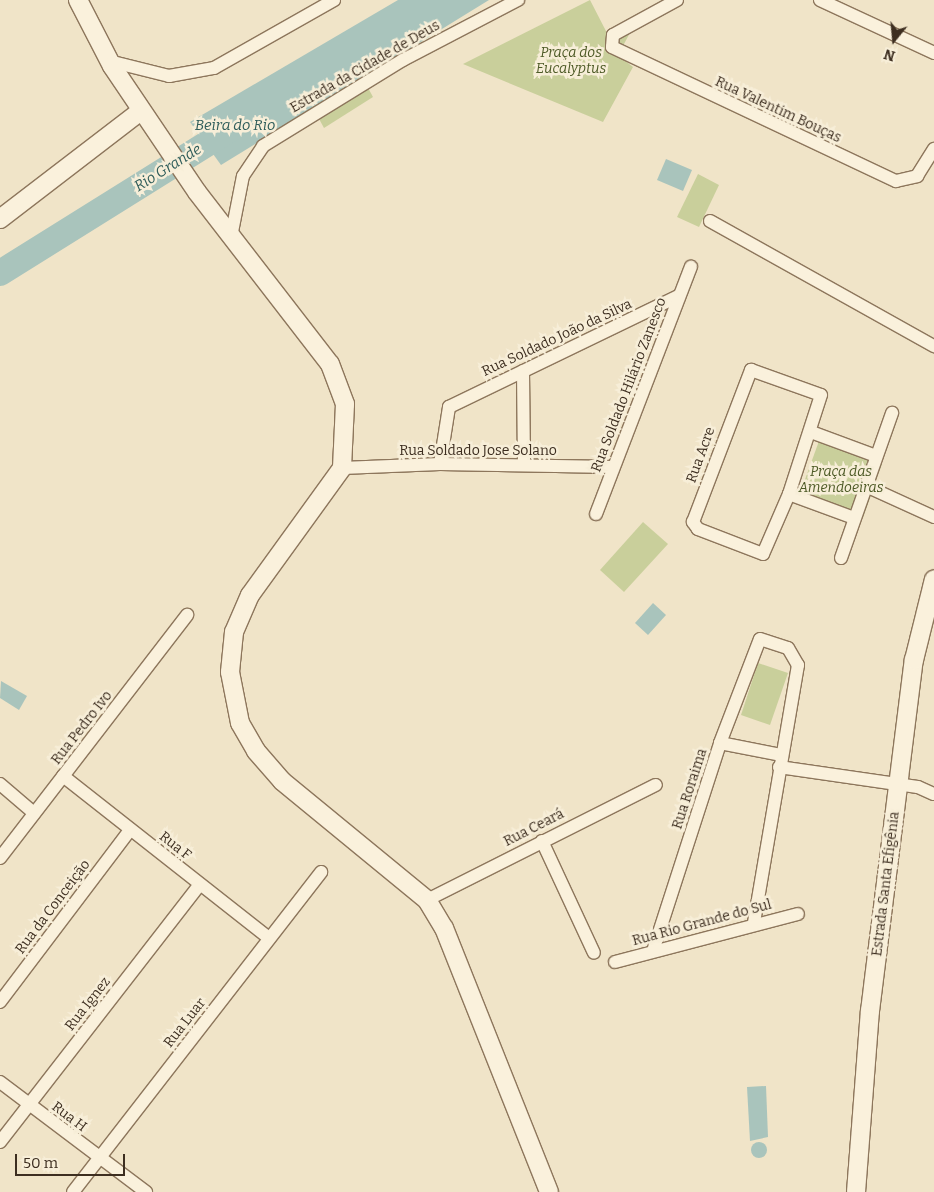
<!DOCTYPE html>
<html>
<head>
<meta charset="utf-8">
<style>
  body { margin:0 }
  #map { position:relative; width:934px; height:1192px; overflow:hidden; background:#f0e4c8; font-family:Bitter,serif }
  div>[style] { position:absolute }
  .green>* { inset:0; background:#c9cf9b }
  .water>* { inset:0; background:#a9c4bc }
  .round { border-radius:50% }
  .river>* { height:26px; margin:-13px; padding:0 13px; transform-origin:13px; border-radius:13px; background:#a9c4bc }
  .roads { filter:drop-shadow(1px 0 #8d765c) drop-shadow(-1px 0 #8d765c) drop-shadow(0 1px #8d765c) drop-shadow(0 -1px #8d765c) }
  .street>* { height:12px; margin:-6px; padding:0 6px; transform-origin:6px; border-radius:6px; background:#faf1dc }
  .secondary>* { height:18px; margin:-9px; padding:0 9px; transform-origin:9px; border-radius:9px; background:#faf1dc }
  span { translate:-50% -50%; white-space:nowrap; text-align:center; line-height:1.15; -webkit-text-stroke:5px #f7eed8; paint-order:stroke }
  .park-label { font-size:14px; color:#4d5a26; font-style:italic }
  .street-label { font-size:14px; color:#3d2e20 }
  .water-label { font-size:15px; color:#2f5d5a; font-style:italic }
  .north { position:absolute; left:869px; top:15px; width:50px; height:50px; -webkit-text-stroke:4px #f7eed8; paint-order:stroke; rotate:197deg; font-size:14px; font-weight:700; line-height:20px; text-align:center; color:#3d2e20 }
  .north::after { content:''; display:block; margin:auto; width:18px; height:22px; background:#3d2e20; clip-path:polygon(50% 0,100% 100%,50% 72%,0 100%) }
  .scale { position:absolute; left:15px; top:1154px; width:110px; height:22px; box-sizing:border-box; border:2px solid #3d2e20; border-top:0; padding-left:6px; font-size:15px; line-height:18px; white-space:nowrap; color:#3d2e20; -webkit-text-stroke:4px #f7eed8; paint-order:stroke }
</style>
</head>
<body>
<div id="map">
  <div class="green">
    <i style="clip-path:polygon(590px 0,607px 33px,628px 25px,631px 31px,618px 55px,633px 67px,603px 122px,463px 64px)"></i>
    <i style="clip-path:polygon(367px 86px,373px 97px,324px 128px,318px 117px)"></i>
    <i style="clip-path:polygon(698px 174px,719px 185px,699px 227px,677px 217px)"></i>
    <i style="clip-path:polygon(819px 441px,882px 464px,863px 518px,799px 496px)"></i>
    <i style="clip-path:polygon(643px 522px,668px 544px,624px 592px,600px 570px)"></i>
    <i style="clip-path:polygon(758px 663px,788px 673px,770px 725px,741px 715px)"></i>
  </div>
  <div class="water">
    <i style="clip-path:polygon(398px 0,489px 0,221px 165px,190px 122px)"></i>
    <i style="clip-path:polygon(666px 159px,692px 170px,683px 191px,657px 180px)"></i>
    <i style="clip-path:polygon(653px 603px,666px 615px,648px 635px,635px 623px)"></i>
    <i style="clip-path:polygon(1px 681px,27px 696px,19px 710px,0 698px)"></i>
    <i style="clip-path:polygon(766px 1086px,768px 1137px,750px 1141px,747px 1087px)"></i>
    <i class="round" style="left:751px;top:1142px;width:16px;height:16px"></i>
  </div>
  <div class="river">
    <i style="left:0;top:273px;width:279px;rotate:-32deg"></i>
  </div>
  <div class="roads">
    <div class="street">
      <i style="left:677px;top:0;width:73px;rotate:151.3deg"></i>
      <i style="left:613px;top:35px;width:12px;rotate:95deg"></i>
      <i style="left:612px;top:47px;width:314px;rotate:25.3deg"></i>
      <i style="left:896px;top:181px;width:22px;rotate:-13deg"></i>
      <i style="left:917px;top:176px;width:32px;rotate:-58deg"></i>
      <i style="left:820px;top:0;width:126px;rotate:24.9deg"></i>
      <i style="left:109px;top:61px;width:62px;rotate:14deg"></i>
      <i style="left:169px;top:76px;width:46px;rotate:-10.1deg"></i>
      <i style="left:214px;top:68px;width:138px;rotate:-29.5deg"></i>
      <i style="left:710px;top:221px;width:257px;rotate:29.2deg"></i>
      <i style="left:231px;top:237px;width:62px;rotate:-78.9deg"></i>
      <i style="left:243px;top:176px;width:36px;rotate:-56deg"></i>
      <i style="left:263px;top:146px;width:164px;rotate:-31.6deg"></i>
      <i style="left:403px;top:60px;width:130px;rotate:-27.6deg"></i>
      <i style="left:751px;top:370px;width:74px;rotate:19.7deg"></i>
      <i style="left:821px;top:395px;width:104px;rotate:107.9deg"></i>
      <i style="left:789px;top:494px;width:65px;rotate:113.4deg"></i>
      <i style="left:763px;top:554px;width:70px;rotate:-159deg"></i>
      <i style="left:698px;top:529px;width:9px;rotate:-126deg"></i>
      <i style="left:693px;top:522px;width:163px;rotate:-69.1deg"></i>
      <i style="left:523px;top:371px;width:94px;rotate:89.4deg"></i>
      <i style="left:811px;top:432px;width:69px;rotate:20.3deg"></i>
      <i style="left:440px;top:464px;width:58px;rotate:-81deg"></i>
      <i style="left:449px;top:407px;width:255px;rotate:-25.8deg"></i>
      <i style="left:342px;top:468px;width:98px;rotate:-2.3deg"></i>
      <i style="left:440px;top:464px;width:173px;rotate:1deg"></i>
      <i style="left:866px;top:486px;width:75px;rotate:24.5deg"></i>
      <i style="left:789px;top:494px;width:69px;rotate:20.3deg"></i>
      <i style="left:596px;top:514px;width:265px;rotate:-69deg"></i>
      <i style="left:841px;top:558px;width:154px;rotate:-70.6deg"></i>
      <i style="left:720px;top:743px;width:63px;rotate:11deg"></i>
      <i style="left:779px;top:767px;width:140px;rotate:8.2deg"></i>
      <i style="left:918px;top:787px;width:17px;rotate:24deg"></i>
      <i style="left:63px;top:776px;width:262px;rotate:38.2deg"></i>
      <i style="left:0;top:784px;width:45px;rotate:40.5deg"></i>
      <i style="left:542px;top:841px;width:123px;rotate:65.1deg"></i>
      <i style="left:0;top:858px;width:307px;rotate:-52.4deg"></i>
      <i style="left:427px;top:900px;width:256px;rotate:-26.7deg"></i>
      <i style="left:653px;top:951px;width:219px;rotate:-72.1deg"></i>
      <i style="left:720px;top:743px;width:111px;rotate:-69deg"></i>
      <i style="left:760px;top:639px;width:29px;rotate:18deg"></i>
      <i style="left:788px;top:648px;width:20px;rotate:60deg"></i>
      <i style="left:798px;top:665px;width:262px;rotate:99.7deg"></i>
      <i style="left:615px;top:962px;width:189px;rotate:-14.7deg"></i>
      <i style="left:0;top:1002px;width:216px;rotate:-52.9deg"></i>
      <i style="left:0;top:1082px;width:183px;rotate:37deg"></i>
      <i style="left:0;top:1142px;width:325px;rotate:-52.2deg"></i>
      <i style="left:73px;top:1192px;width:405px;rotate:-52.2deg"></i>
    </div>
    <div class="secondary">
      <i style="left:78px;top:0;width:74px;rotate:62.7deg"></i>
      <i style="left:112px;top:66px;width:152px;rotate:56deg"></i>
      <i style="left:197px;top:192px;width:217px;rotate:52.3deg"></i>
      <i style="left:330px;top:364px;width:43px;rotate:69.4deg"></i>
      <i style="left:345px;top:404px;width:64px;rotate:92.7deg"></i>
      <i style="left:342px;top:468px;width:157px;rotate:125.9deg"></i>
      <i style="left:250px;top:595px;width:40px;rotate:113.4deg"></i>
      <i style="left:234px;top:632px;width:40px;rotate:95.7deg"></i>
      <i style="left:230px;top:672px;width:52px;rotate:78.9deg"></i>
      <i style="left:240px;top:723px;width:32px;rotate:60deg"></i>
      <i style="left:256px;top:751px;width:40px;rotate:49deg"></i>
      <i style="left:282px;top:781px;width:188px;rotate:39.4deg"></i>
      <i style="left:427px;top:900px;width:33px;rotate:59deg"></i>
      <i style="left:444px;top:928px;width:284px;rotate:68.3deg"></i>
      <i style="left:0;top:219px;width:178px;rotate:-37.5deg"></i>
      <i style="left:856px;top:1192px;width:182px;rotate:-85.6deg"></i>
      <i style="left:870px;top:1011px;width:354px;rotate:-82.9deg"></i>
      <i style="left:914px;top:660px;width:83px;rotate:-76.1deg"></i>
    </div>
  </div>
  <div class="park-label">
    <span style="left:571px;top:61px">Praça dos<br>Eucalyptus</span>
    <span style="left:841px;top:480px">Praça das<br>Amendoeiras</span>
  </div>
  <div class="street-label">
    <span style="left:365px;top:67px;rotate:-30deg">Estrada da Cidade de Deus</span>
    <span style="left:778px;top:110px;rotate:25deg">Rua Valentim Bouças</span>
    <span style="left:557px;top:338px;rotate:-25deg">Rua Soldado João da Silva</span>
    <span style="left:629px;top:385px;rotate:-69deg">Rua Soldado Hilário Zanesco</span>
    <span style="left:478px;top:451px">Rua Soldado Jose Solano</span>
    <span style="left:701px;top:455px;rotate:-70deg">Rua Acre</span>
    <span style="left:82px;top:728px;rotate:-52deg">Rua Pedro Ivo</span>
    <span style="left:690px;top:789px;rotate:-72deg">Rua Roraima</span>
    <span style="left:534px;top:828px;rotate:-27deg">Rua Ceará</span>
    <span style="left:175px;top:846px;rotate:38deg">Rua F</span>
    <span style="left:886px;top:884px;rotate:-83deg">Estrada Santa Efigênia</span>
    <span style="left:53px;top:907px;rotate:-53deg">Rua da Conceição</span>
    <span style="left:702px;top:923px;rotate:-15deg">Rua Rio Grande do Sul</span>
    <span style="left:88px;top:1004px;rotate:-52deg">Rua Ignez</span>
    <span style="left:185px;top:1023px;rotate:-52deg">Rua Luar</span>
    <span style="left:69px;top:1117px;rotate:37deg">Rua H</span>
  </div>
  <div class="water-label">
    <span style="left:235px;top:126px">Beira do Rio</span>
    <span style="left:168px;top:168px;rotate:-32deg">Rio Grande</span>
  </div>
  <div class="north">N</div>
  <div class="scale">50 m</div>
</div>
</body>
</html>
